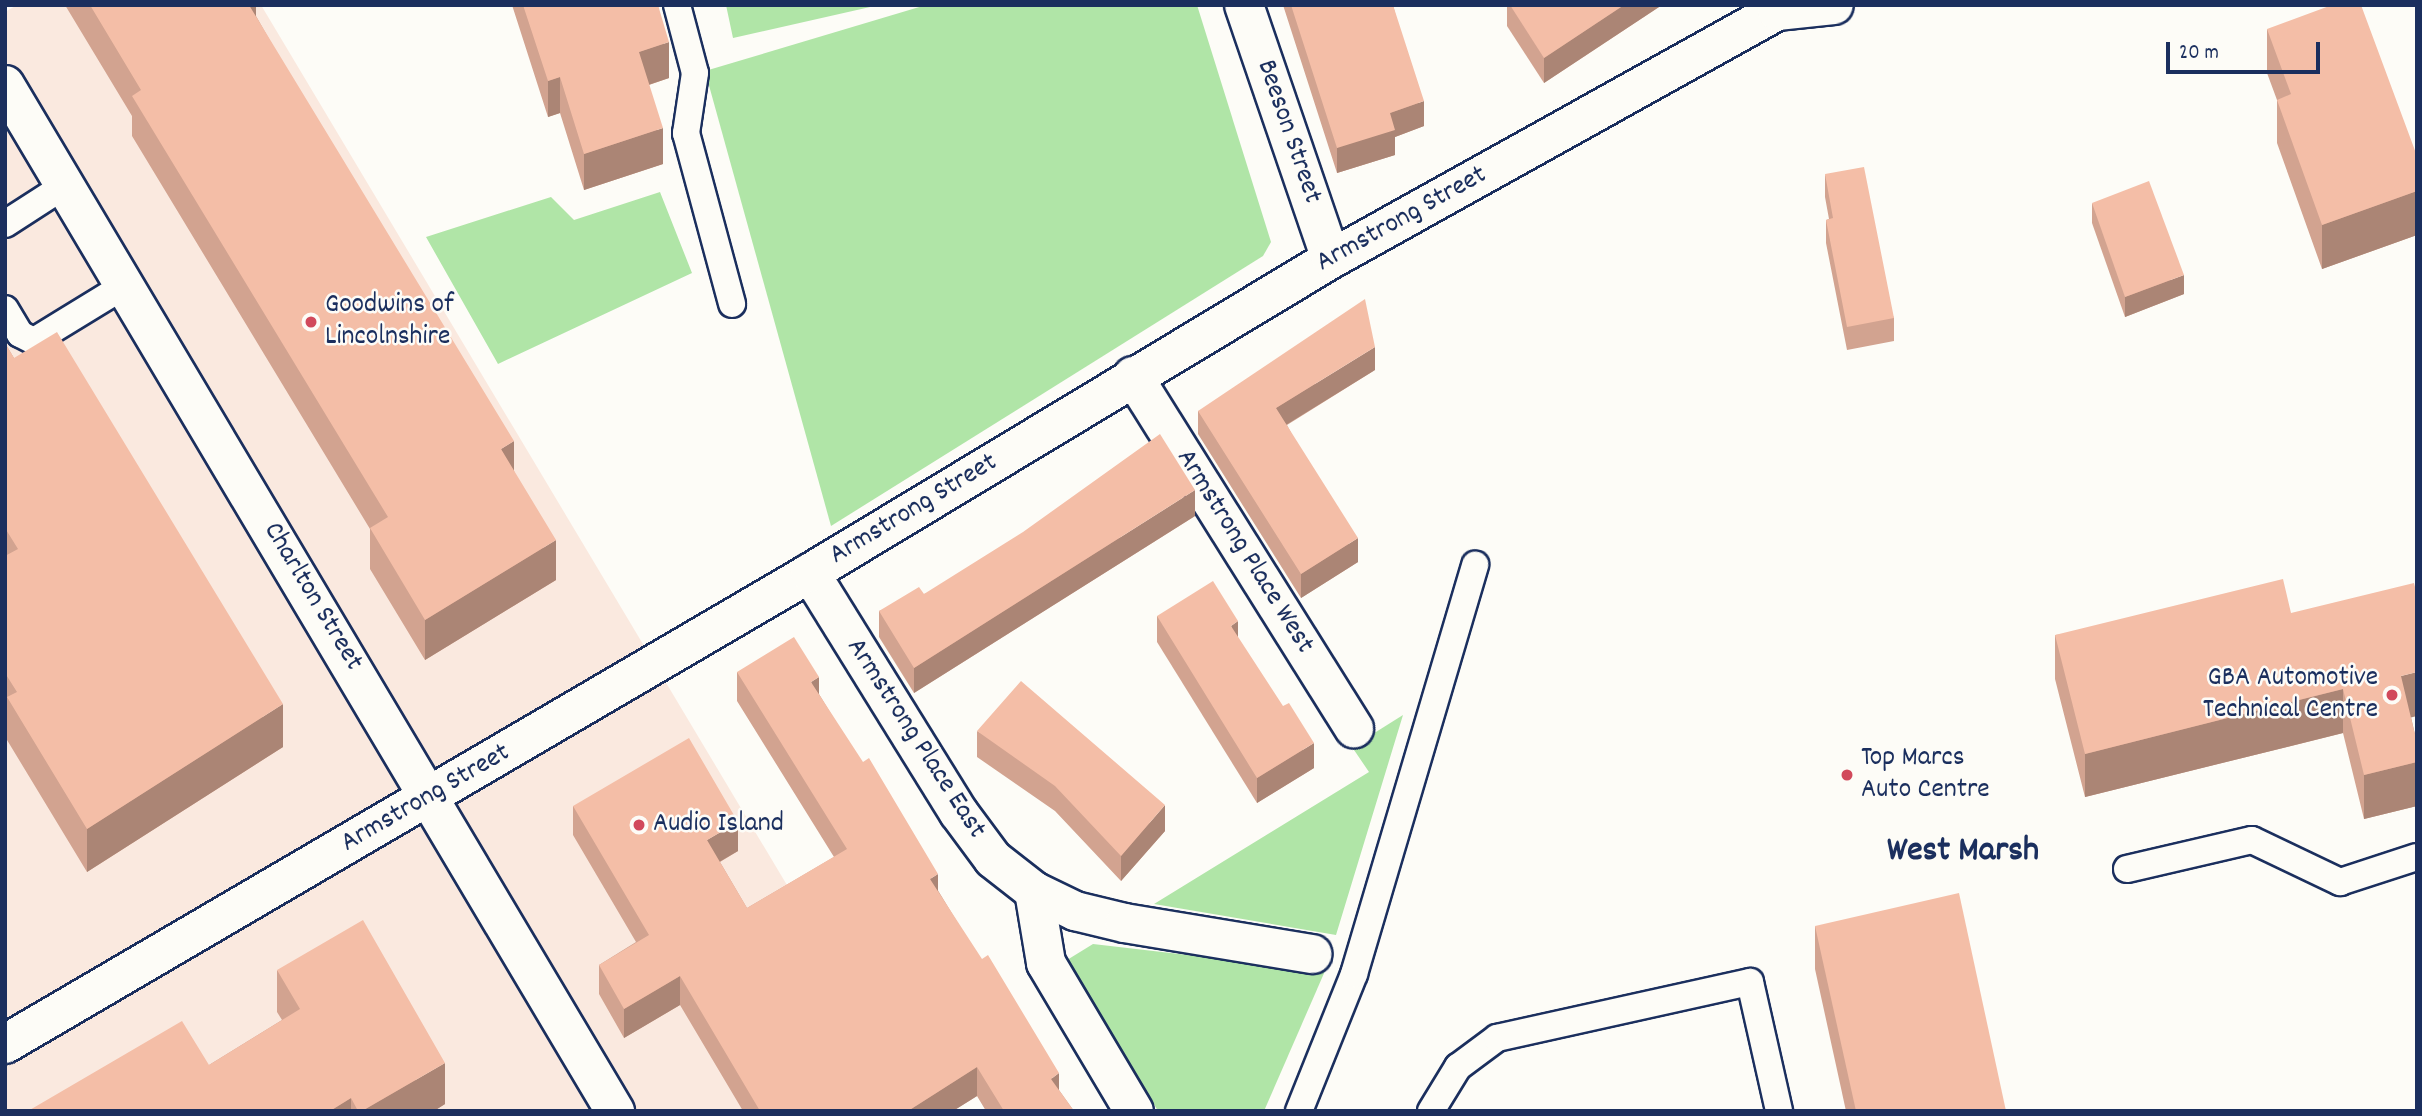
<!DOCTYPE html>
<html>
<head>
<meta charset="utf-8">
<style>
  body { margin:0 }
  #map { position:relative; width:2422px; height:1116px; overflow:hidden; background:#fdfcf7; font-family:Dekko,sans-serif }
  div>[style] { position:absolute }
  .built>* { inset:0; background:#fae9df }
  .green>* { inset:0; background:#b0e5a7 }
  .roads { filter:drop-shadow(2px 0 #1b2f5e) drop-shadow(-2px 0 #1b2f5e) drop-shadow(0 2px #1b2f5e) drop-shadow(0 -2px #1b2f5e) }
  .lane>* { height:26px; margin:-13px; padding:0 13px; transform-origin:13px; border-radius:13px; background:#fdfcf7 }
  .street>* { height:38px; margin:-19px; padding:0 19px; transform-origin:19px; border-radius:19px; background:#fdfcf7 }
  .wall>* { inset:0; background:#d2a390 }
  .shaded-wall>* { inset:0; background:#ab8575 }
  .building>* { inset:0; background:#f4bea7 }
  .dots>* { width:19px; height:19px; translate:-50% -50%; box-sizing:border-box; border:4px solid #fdfcf7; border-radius:50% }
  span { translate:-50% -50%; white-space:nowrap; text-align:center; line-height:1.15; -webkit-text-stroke:5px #fdfcf7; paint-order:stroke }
  .street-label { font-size:28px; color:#1b2f5e }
  .poi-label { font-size:28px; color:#1b2f5e }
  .left { translate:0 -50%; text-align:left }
  .right { translate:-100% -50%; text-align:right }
  .district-label { font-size:35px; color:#1b2f5e; font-weight:700 }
  .frame { position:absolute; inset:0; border:7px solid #1b2f5e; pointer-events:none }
  .scale { position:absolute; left:2166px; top:42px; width:154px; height:32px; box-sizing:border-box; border:4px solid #1b2f5e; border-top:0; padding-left:9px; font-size:21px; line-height:24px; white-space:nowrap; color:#1b2f5e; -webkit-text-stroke:5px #fdfcf7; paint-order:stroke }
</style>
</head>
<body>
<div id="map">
  <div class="built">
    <i style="clip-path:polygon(17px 5px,261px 5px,922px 1111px,5px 1111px,5px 12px)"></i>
  </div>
  <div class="green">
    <i style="clip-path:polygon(726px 5px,879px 5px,733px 38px)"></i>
    <i style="clip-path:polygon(926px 5px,1197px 5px,1271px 242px,1263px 256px,831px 526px,705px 71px)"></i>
    <i style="clip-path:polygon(660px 192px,692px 273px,498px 364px,426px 237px,551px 197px,574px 220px)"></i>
    <i style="clip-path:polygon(1403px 715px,1336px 935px,1154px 904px,1369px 772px,1352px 747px)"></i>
    <i style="clip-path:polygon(1093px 944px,1325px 971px,1264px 1111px,1158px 1111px,1067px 960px)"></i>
  </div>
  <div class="roads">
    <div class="lane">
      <i style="left:677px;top:5px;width:70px;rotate:75.2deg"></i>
      <i style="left:695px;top:73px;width:61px;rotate:98.5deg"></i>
      <i style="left:686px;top:133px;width:177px;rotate:74.9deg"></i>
      <i style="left:5px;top:224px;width:74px;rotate:-32.8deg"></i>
      <i style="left:5px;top:309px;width:29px;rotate:59deg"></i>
      <i style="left:20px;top:334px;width:16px;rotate:27deg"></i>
      <i style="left:34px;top:341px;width:109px;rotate:-31.5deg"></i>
      <i style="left:2127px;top:869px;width:128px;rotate:-13.1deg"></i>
      <i style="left:2252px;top:840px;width:98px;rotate:25.5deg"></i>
      <i style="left:2340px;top:882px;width:81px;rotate:-18deg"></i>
      <i style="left:1299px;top:1111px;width:148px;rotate:-68.1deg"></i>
      <i style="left:1354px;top:974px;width:427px;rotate:-73.5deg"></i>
      <i style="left:1431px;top:1111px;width:52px;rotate:-58.5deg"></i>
      <i style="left:1458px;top:1067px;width:49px;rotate:-36.6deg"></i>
      <i style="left:1497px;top:1038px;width:259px;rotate:-12.5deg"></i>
      <i style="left:1750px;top:982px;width:132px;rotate:77.3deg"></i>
    </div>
    <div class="street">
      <i style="left:1244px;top:5px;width:268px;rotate:71.1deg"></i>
      <i style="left:5px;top:85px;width:1194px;rotate:59.27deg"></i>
      <i style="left:1133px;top:376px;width:416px;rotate:57.9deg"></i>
      <i style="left:810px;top:573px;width:282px;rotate:58.2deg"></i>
      <i style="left:959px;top:813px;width:57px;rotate:53.5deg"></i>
      <i style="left:993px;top:859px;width:52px;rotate:38deg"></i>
      <i style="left:1034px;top:891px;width:73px;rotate:80.5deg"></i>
      <i style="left:1046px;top:963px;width:172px;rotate:59.3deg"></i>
      <i style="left:1034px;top:891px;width:46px;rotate:26deg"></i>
      <i style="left:1075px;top:911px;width:51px;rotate:13.5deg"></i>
      <i style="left:1125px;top:923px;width:190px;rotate:9.4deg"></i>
      <i style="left:5px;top:1044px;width:933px;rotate:-30.33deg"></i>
      <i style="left:810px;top:573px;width:608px;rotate:-31.08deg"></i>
      <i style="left:1331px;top:259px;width:510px;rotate:-29.08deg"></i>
      <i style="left:1777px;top:11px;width:57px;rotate:-6deg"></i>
    </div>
  </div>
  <div class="wall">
    <i style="clip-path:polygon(65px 5px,256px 5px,256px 16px,514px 471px,556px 580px,425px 660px,370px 569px,370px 529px,132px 136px,132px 116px)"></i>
    <i style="clip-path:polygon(512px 5px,658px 5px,669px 78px,649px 85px,663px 164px,584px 190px,560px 113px,548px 117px)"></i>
    <i style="clip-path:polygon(1283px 5px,1393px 5px,1424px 126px,1395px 137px,1395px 155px,1337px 173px)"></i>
    <i style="clip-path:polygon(1507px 5px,1662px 5px,1544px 83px,1507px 26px)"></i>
    <i style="clip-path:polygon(2267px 29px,2417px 156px,2417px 235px,2322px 269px,2277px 143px,2277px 100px,2267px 73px)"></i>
    <i style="clip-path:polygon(1825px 174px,1894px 318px,1894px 341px,1847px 350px,1826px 243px,1826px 220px,1829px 219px,1825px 197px)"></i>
    <i style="clip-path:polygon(2092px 203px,2184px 294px,2125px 317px,2092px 223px)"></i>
    <i style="clip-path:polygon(5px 343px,14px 358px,283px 747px,87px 872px,7px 740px,7px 718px,5px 716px)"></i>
    <i style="clip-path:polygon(1375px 370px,1287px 425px,1358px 562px,1301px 598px,1198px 434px,1198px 411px)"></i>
    <i style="clip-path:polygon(1195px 516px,914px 693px,879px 637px,879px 611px,924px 594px)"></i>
    <i style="clip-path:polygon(2291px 613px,2411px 717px,2417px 743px,2417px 806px,2364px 819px,2343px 733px,2085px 797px,2055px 679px,2055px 635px)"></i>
    <i style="clip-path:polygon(1157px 616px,1238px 638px,1314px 768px,1257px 803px,1157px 642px)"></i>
    <i style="clip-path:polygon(737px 672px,819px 694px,1059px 1090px,1074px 1111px,986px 1111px,977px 1096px,953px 1111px,743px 1111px,680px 1005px,624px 1038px,599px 994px,599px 965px,636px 942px,573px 835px,573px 806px,738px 851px,720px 862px,747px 908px,834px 857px,737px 701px)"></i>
    <i style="clip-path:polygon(977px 731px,1165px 831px,1121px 881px,1055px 811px,977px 757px)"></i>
    <i style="clip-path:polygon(1815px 926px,2006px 1111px,1846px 1111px,1815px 969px)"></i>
    <i style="clip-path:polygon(277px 970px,445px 1104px,434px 1111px,28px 1111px,209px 1065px,282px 1020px,277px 1012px)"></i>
  </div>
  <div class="shaded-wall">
    <i style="clip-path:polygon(248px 5px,256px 5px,256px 39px)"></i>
    <i style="clip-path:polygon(1624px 5px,1662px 5px,1544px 83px,1544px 58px)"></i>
    <i style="clip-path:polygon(669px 42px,669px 78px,639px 88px,639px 52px)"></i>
    <i style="clip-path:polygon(560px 77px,560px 113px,548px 117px,548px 81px)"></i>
    <i style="clip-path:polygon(1424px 101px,1424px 126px,1395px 137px,1395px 155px,1337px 173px,1337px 148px,1390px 113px)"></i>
    <i style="clip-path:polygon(663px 128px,663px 164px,584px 190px,584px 154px)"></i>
    <i style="clip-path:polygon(2417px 191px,2417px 235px,2322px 269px,2322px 225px)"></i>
    <i style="clip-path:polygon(2184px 275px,2184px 294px,2125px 317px,2125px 297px)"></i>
    <i style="clip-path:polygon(1375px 347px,1375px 370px,1276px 431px,1276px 408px)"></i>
    <i style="clip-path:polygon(514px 441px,514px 481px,501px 449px)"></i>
    <i style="clip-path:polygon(1195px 490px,1195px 516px,914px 693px,914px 668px)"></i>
    <i style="clip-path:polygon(1358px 538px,1358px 562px,1301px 598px,1301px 574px)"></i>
    <i style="clip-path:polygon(556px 540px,556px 580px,425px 660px,425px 620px)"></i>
    <i style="clip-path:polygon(1238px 621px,1238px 646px,1231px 626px)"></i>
    <i style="clip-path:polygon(2417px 672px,2417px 716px,2401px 720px,2401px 676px)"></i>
    <i style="clip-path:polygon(819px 677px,819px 706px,811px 682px)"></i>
    <i style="clip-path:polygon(2343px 689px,2343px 733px,2085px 797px,2085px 754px)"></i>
    <i style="clip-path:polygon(283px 704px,283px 747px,87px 872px,87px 829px)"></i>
    <i style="clip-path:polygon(1314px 743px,1314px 768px,1257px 803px,1257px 778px)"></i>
    <i style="clip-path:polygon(2417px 762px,2417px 806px,2364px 819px,2364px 775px)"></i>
    <i style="clip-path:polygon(1165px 805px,1165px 831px,1121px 881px,1121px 856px)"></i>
    <i style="clip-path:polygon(738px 822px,738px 851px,707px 869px,707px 840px)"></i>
    <i style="clip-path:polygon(938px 874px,938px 903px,930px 879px)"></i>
    <i style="clip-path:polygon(680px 976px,680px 1005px,624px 1038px,624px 1009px)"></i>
    <i style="clip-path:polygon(445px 1063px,445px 1104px,434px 1111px,362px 1111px)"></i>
    <i style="clip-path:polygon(977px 1067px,977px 1096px,953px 1111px,908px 1111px)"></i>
    <i style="clip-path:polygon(1059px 1073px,1059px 1102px,1051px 1079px)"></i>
    <i style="clip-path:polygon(351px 1098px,351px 1111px,330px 1111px)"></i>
  </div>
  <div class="building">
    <i style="clip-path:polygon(90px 5px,249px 5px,514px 441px,501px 449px,556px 540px,425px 620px,370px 528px,388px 517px,132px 96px,141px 90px)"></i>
    <i style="clip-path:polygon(523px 5px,658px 5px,669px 42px,639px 52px,663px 128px,584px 154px,560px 77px,548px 81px)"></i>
    <i style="clip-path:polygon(1291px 5px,1393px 5px,1424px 101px,1390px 113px,1395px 130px,1337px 148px)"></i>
    <i style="clip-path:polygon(1510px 5px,1624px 5px,1544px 58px)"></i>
    <i style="clip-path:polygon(2332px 5px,2361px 5px,2417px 156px,2417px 191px,2322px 225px,2277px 100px,2291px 94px,2267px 29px)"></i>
    <i style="clip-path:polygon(1864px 167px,1894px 318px,1847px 327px,1826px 220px,1833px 218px,1825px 174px)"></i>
    <i style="clip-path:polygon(2149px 181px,2184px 275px,2125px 297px,2092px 203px)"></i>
    <i style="clip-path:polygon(1365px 299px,1375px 347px,1276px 408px,1358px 538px,1301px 574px,1198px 411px)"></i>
    <i style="clip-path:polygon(57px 332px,283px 704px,87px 829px,7px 697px,17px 692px,5px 673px,5px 556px,18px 549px,5px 528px,5px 343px,14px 358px)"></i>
    <i style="clip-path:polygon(1160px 434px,1195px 490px,914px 668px,879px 611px,919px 587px,924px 594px,1023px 532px)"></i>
    <i style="clip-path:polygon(2283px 579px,2291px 613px,2414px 583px,2417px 595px,2417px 672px,2401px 676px,2417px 743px,2417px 762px,2364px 775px,2343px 689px,2085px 754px,2055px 635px)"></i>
    <i style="clip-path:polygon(1213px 581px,1238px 621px,1231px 626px,1283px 706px,1289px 703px,1314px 743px,1257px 778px,1157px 616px)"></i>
    <i style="clip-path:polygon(794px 637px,819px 677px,811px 682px,863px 762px,869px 758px,938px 874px,930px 879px,982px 959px,988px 955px,1059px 1073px,1051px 1079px,1074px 1111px,1004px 1111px,977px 1067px,908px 1111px,760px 1111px,680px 976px,624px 1009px,599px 965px,649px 935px,573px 806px,689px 738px,738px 822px,707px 840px,747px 908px,847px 849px,737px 672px)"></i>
    <i style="clip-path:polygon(1021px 681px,1165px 805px,1121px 856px,1055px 786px,977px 731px)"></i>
    <i style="clip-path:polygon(1959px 893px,2006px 1111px,1856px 1111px,1815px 926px)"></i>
    <i style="clip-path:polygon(363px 920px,445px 1063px,362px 1111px,358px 1111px,351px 1098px,330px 1111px,28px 1111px,182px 1021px,209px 1065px,300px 1009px,277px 970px)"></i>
  </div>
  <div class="dots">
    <i style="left:311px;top:322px;background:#d1495b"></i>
    <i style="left:2392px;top:695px;background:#d1495b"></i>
    <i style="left:1847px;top:775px;background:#d1495b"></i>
    <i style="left:639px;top:825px;background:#d1495b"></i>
  </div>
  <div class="street-label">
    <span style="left:1288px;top:132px;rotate:71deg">Beeson Street</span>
    <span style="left:1402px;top:220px;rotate:-29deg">Armstrong Street</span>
    <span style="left:914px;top:510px;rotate:-31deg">Armstrong Street</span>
    <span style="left:1244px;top:552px;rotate:58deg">Armstrong Place West</span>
    <span style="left:312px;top:597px;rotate:59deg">Charlton Street</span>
    <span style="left:915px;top:739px;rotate:57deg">Armstrong Place East</span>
    <span style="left:426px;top:799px;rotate:-30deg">Armstrong Street</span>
  </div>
  <div class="poi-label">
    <span class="left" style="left:325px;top:322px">Goodwins of<br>Lincolnshire</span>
    <span class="right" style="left:2378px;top:695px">GBA Automotive<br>Technical Centre</span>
    <span class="left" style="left:1861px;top:775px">Top Marcs<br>Auto Centre</span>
    <span class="left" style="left:653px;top:825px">Audio Island</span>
  </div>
  <div class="district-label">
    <span style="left:1963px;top:852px">West Marsh</span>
  </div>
  <div class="frame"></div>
  <div class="scale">20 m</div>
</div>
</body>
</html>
